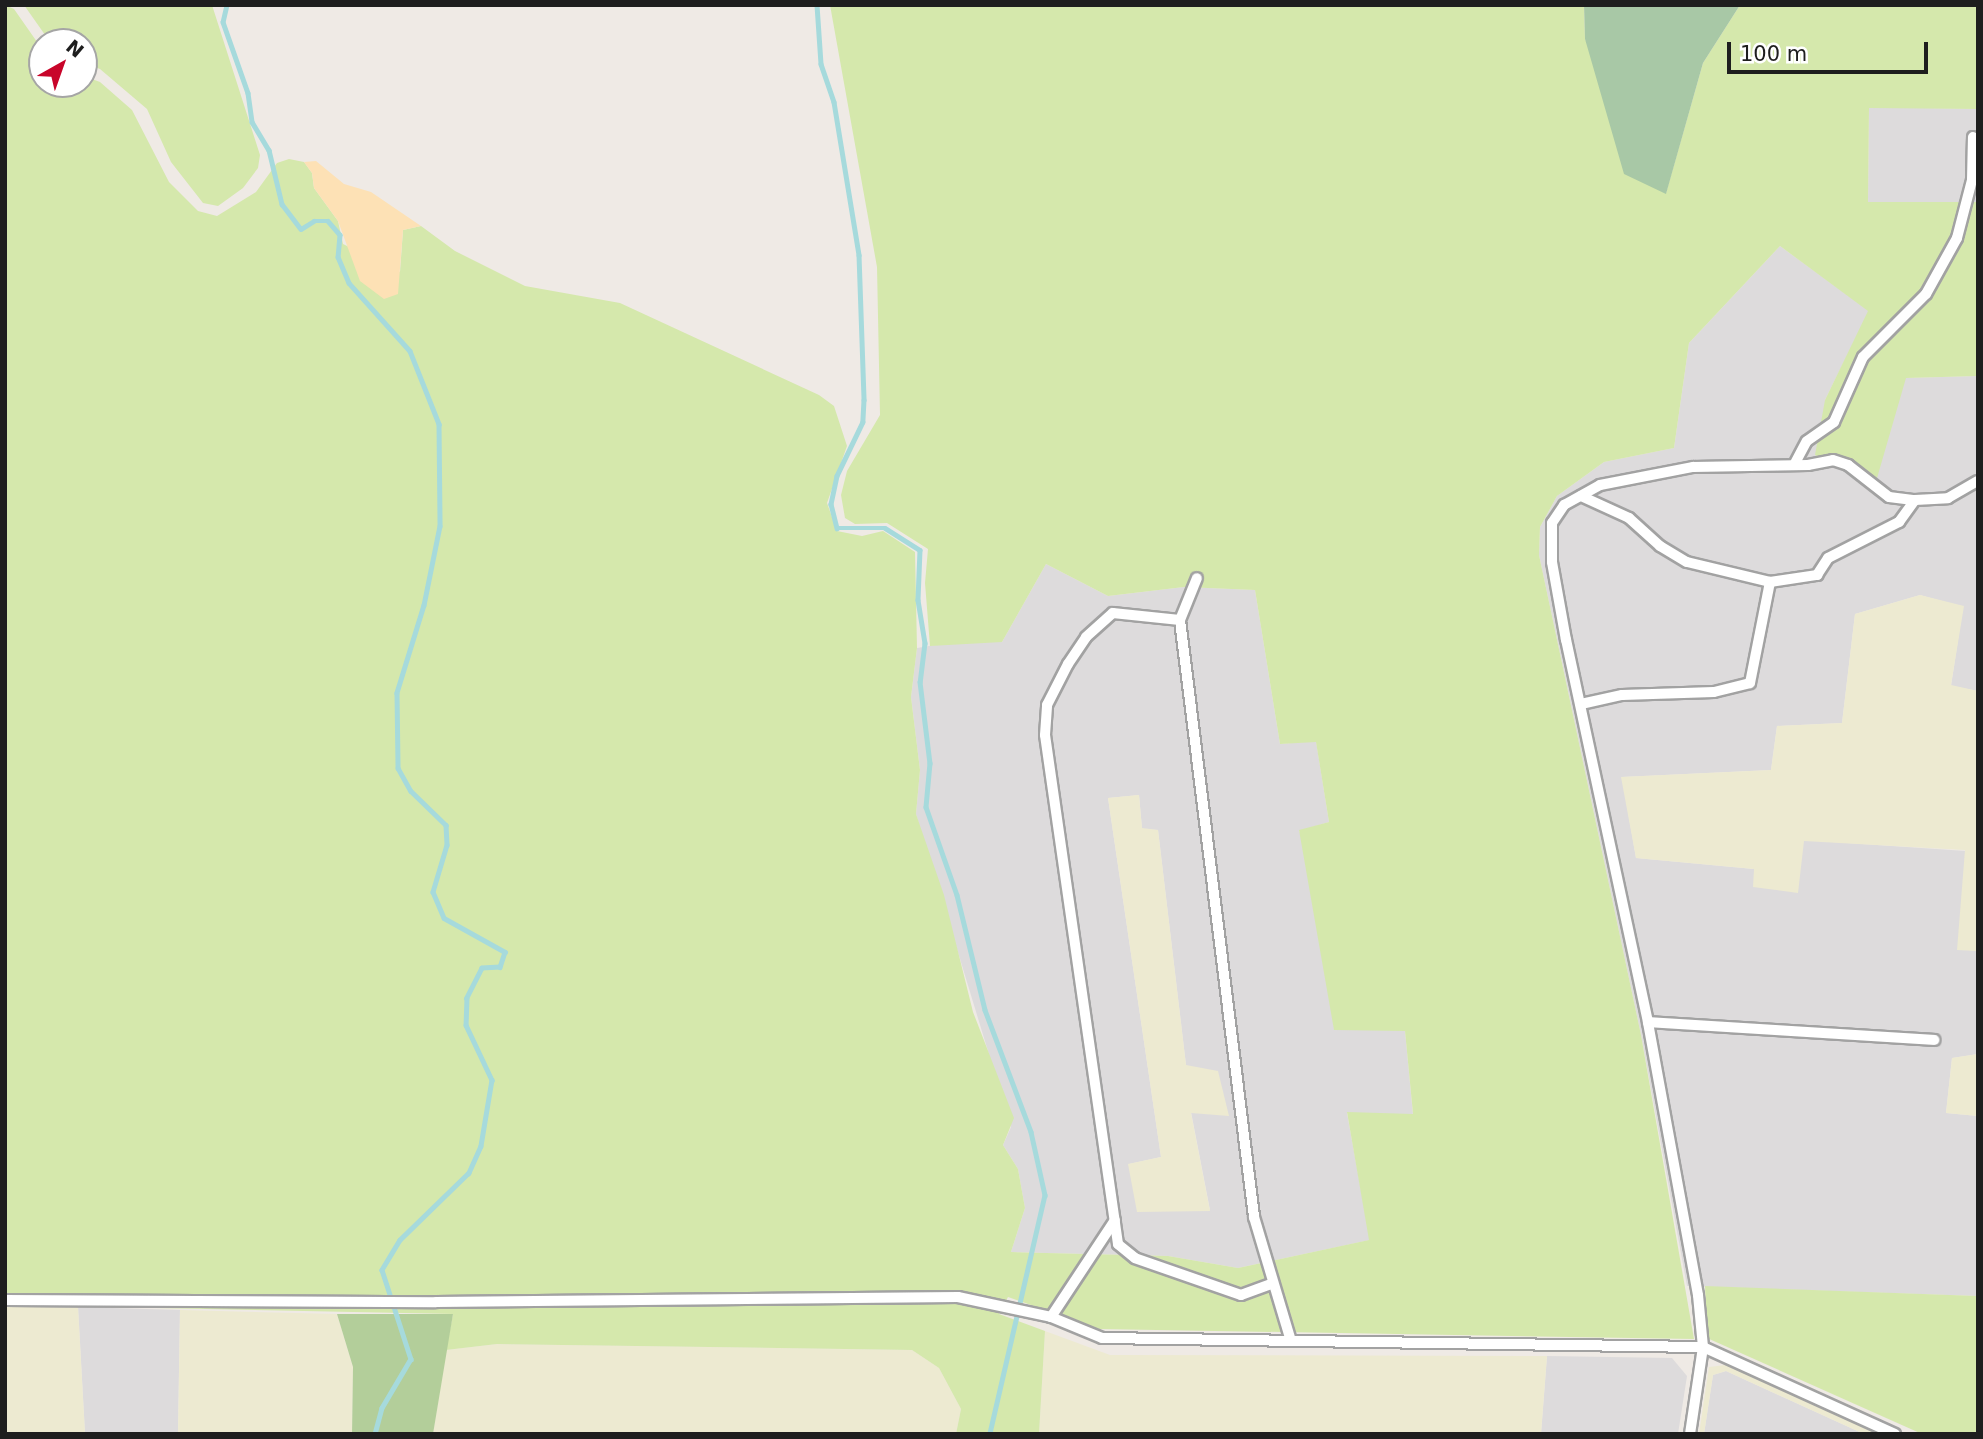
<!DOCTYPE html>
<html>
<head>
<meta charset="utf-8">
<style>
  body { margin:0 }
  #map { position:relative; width:1983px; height:1439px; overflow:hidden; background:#efeae5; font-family:"DejaVu Sans",sans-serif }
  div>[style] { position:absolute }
  .residential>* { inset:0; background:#dddbdc }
  .farmland>* { inset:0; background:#edead1 }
  .grass>* { inset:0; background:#d5e8ac }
  .forest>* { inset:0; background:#b3ce9a }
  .sand>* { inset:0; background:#fde1b5 }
  .cemetery>* { inset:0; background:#a8c8a6 }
  .stream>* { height:4.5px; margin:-2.25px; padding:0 2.25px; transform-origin:2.25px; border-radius:2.25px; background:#a6dadc }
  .roads { filter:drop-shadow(2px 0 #a2a2a2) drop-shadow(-2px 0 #a2a2a2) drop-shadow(0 2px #a2a2a2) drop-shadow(0 -2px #a2a2a2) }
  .minor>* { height:10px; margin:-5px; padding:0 5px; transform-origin:5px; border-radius:5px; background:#fff }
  span { translate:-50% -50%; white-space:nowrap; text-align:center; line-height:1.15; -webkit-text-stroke:6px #fff; paint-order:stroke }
  .frame { position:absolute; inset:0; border:7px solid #1e1e1e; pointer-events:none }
  .north { position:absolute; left:28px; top:28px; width:70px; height:70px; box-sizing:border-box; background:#fff; border:2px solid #a5a5a5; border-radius:50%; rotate:40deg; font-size:19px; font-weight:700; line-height:28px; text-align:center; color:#1e1e1e }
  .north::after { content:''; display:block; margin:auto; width:24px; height:32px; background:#c8052a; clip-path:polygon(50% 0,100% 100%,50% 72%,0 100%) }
  .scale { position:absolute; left:1727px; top:42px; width:201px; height:32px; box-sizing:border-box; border:4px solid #1e1e1e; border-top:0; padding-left:9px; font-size:21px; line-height:24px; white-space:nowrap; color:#1e1e1e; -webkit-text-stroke:5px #fff; paint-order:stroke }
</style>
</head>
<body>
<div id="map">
  <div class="residential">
    <i style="clip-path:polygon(1869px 107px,1978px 109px,1978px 202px,1868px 203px)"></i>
    <i style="clip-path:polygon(1780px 246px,1869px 311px,1825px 400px,1906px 378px,1978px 376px,1978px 691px,1951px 686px,1963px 607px,1920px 595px,1855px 614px,1842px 723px,1777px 726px,1771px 770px,1622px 777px,1636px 858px,1754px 869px,1754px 887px,1803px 840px,1966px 851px,1958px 949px,1978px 951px,1978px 1054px,1952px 1058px,1946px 1113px,1978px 1116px,1978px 1296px,1687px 1286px,1641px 1035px,1539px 555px,1540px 527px,1557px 496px,1604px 462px,1674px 448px,1689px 343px)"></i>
    <i style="clip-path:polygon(evenodd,1046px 564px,1108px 596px,1184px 587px,1255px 590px,1280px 744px,1316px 741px,1329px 822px,1299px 831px,1405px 1031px,1413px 1115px,1347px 1113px,1370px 1240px,1238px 1268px,1168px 1256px,1011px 1252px,1025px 1208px,1018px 1169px,1003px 1145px,1011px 1127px,916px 814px,920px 770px,911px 697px,917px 648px,953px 642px,1002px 642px,1046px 564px,1139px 795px,1142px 829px,1158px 830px,1186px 1065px,1228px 1115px,1191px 1112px,1210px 1210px,1129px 1164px,1161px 1157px,1108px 798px,1139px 795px)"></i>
    <i style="clip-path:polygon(78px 1307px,180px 1310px,178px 1434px,85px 1434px)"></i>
    <i style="clip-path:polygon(1547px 1356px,1672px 1358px,1687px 1376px,1678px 1434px,1541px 1434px)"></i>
    <i style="clip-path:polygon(1726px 1371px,1864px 1434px,1704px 1434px,1713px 1375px)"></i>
  </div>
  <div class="farmland">
    <i style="clip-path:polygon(1920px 595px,1964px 606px,1951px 685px,1978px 691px,1978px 951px,1957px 950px,1965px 850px,1804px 841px,1798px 893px,1753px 887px,1754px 869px,1636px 858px,1621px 777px,1771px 770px,1777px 726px,1842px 723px,1855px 614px)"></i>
    <i style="clip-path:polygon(1139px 795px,1142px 828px,1158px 830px,1186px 1065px,1218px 1071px,1229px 1116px,1191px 1113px,1210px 1211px,1137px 1212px,1128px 1164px,1161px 1157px,1108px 798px)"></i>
    <i style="clip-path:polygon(1978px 1054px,1978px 1116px,1946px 1113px,1952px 1058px)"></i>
    <i style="clip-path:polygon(5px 1305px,78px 1307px,85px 1434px,5px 1434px)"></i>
    <i style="clip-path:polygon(180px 1310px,337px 1314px,353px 1367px,352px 1434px,178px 1434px)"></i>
    <i style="clip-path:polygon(1045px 1331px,1110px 1355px,1547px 1356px,1541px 1434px,1039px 1434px)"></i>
    <i style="clip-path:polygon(497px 1344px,912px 1350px,939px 1368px,961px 1409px,956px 1434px,433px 1434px,446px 1350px)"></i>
    <i style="clip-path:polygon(1726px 1365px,1878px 1434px,1864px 1434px,1726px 1371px,1713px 1375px,1704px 1434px,1699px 1434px,1709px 1367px)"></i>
  </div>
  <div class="grass">
    <i style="clip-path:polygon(5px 5px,14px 9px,42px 49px,42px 84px,84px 84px,84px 76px,100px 82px,132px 110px,169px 182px,198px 211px,217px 216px,256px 192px,277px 163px,289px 159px,304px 162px,312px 173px,314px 188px,338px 221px,343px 244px,400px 272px,403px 230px,421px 226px,455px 251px,525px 286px,620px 303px,819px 395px,834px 406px,847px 446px,827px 503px,837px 531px,862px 536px,883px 531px,915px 552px,917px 648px,911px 697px,920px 770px,916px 814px,944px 895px,973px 1012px,1014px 1118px,1003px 1145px,1018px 1169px,1025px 1208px,1011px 1252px,1168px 1256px,1238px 1268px,1369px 1240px,1347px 1112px,1413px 1114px,1405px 1031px,1334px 1030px,1299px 830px,1329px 822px,1316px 742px,1280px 744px,1255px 590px,1184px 587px,1108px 596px,1046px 564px,1002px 642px,930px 646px,925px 583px,928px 549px,887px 523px,855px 524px,845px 518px,841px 495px,847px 471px,880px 415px,877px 267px,830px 5px,1584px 5px,1585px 39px,1666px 193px,1703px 63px,1740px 5px,1978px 5px,1978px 109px,1869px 108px,1868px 202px,1978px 202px,1978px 376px,1906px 378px,1875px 485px,1815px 455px,1825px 400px,1868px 311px,1780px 246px,1689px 343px,1674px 448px,1604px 462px,1557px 496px,1540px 527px,1539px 555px,1641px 1035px,1694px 1339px,1099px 1329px,1008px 1297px,999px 1314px,1045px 1331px,1039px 1434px,956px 1434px,961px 1409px,939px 1368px,912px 1350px,497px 1344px,446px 1350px,453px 1314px,5px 1305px)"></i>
    <i style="clip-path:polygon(24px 5px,212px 5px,260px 155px,258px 168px,243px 188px,218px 206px,203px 203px,171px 162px,147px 109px,100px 69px,84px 63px,84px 42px,50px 42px)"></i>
    <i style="clip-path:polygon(1705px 1286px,1978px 1296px,1978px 1434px,1922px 1434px,1707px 1338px)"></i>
  </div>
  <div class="forest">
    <i style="clip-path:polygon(337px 1314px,453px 1314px,433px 1434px,352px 1434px,353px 1367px)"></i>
  </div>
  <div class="sand">
    <i style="clip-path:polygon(316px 161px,344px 184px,371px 192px,421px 226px,403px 230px,398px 294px,384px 299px,360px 281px,338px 221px,314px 188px,312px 173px,304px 162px)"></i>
  </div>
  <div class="cemetery">
    <i style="clip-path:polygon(1584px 5px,1740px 5px,1703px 63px,1666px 194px,1624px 174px,1585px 39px)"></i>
  </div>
  <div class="stream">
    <i style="left:227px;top:5px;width:17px;rotate:103deg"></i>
    <i style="left:223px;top:22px;width:75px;rotate:70.6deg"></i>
    <i style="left:248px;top:93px;width:29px;rotate:82deg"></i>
    <i style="left:252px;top:122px;width:33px;rotate:59deg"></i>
    <i style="left:269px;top:150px;width:56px;rotate:76.5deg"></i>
    <i style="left:282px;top:204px;width:31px;rotate:53deg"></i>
    <i style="left:301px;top:229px;width:15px;rotate:-32deg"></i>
    <i style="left:314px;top:221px;width:14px"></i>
    <i style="left:328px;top:221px;width:18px;rotate:49deg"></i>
    <i style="left:340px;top:235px;width:22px;rotate:95deg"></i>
    <i style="left:338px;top:257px;width:28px;rotate:67deg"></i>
    <i style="left:349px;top:283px;width:91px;rotate:48.1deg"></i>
    <i style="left:410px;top:351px;width:79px;rotate:68.3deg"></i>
    <i style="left:439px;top:424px;width:102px;rotate:89.4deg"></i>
    <i style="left:440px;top:526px;width:81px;rotate:101.4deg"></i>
    <i style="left:424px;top:605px;width:92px;rotate:107.1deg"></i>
    <i style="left:397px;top:693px;width:75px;rotate:89.2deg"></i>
    <i style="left:398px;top:768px;width:26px;rotate:61deg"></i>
    <i style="left:411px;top:791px;width:49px;rotate:44.2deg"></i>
    <i style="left:446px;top:825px;width:20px;rotate:87deg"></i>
    <i style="left:447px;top:845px;width:49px;rotate:106.6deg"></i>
    <i style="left:433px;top:892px;width:28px;rotate:67deg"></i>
    <i style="left:444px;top:918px;width:70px;rotate:29.1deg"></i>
    <i style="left:505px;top:952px;width:16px;rotate:108deg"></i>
    <i style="left:500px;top:967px;width:18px;rotate:177deg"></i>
    <i style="left:482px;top:968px;width:34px;rotate:117deg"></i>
    <i style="left:467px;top:998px;width:27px;rotate:92deg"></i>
    <i style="left:466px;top:1025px;width:61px;rotate:64.7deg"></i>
    <i style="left:492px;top:1080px;width:67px;rotate:99.5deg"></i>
    <i style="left:481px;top:1146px;width:30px;rotate:114deg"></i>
    <i style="left:469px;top:1173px;width:96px;rotate:135.8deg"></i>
    <i style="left:400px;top:1240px;width:35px;rotate:121deg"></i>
    <i style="left:382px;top:1270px;width:94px;rotate:72deg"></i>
    <i style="left:411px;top:1359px;width:57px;rotate:120.6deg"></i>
    <i style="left:382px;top:1408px;width:27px;rotate:105deg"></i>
    <i style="left:817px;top:5px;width:59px;rotate:86.1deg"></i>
    <i style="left:821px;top:64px;width:40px;rotate:71.1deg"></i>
    <i style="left:834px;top:102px;width:155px;rotate:80.7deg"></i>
    <i style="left:859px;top:255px;width:145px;rotate:88deg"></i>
    <i style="left:864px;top:400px;width:22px;rotate:93deg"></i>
    <i style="left:863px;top:422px;width:60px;rotate:115.7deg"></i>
    <i style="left:837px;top:476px;width:29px;rotate:102deg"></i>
    <i style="left:831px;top:504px;width:25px;rotate:76deg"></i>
    <i style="left:837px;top:528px;width:48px"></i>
    <i style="left:885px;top:528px;width:41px;rotate:32.2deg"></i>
    <i style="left:920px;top:550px;width:50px;rotate:92.3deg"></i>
    <i style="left:918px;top:600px;width:44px;rotate:80.8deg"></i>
    <i style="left:925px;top:643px;width:39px;rotate:97deg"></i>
    <i style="left:920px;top:682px;width:82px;rotate:83deg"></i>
    <i style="left:930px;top:763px;width:44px;rotate:95.2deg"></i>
    <i style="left:926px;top:807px;width:93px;rotate:70.6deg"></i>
    <i style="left:957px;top:895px;width:118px;rotate:76.3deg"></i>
    <i style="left:985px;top:1010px;width:130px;rotate:69.3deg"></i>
    <i style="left:1031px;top:1132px;width:65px;rotate:77.5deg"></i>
    <i style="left:1045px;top:1195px;width:245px;rotate:103deg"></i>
  </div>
  <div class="roads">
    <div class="minor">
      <i style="left:1794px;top:465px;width:27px;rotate:-62deg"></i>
      <i style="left:1807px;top:441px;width:33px;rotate:-35deg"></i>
      <i style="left:1834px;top:422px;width:71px;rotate:-66deg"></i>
      <i style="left:1863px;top:357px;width:89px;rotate:-45deg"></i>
      <i style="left:1926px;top:294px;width:64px;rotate:-61deg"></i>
      <i style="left:1957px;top:238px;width:60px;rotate:-75.5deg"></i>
      <i style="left:1972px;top:180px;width:43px;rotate:-88.7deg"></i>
      <i style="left:1581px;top:496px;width:53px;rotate:24.6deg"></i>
      <i style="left:1629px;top:518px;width:42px;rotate:42.1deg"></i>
      <i style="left:1660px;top:546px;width:31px;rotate:31deg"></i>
      <i style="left:1687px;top:562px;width:85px;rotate:13.5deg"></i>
      <i style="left:1770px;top:582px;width:48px;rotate:-8.5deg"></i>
      <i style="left:1817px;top:575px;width:20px;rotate:-57deg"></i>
      <i style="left:1828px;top:558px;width:80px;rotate:-26.9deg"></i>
      <i style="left:1899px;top:522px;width:27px;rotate:-54deg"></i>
      <i style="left:1180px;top:620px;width:45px;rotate:-68deg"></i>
      <i style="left:1581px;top:704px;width:42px;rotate:-12.4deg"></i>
      <i style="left:1622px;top:695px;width:92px;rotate:-1.9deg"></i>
      <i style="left:1714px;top:692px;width:37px;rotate:-14deg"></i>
      <i style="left:1750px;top:683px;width:103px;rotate:-78.8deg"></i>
      <i style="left:1648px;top:1022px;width:287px;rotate:3.6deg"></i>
      <i style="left:1271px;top:1284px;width:32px;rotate:160deg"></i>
      <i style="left:1241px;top:1295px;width:112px;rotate:-160.8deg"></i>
      <i style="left:1135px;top:1258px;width:22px;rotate:-141deg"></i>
      <i style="left:1118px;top:1244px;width:514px;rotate:-98.16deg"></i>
      <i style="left:1045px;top:735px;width:30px;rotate:-86deg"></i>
      <i style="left:1047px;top:705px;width:46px;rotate:-62.9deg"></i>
      <i style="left:1068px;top:664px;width:32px;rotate:-56deg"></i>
      <i style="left:1086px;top:637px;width:36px;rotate:-42deg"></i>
      <i style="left:1113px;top:613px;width:67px;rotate:6deg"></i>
      <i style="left:1180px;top:620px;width:602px;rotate:82.93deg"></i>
      <i style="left:1254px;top:1217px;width:126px;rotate:73.4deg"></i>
      <i style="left:5px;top:1300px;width:431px;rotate:0.3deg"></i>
      <i style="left:436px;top:1302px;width:522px;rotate:-0.55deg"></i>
      <i style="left:958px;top:1297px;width:95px;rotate:12.1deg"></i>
      <i style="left:1051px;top:1317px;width:55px;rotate:22.4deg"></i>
      <i style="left:1102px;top:1338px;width:601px;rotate:0.86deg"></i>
      <i style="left:1703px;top:1347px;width:211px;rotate:24.4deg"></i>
      <i style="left:1051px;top:1317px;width:116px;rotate:-56.6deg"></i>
      <i style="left:1690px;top:1434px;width:88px;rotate:-81.5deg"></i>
      <i style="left:1703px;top:1347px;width:52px;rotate:-95.5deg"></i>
      <i style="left:1698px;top:1295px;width:278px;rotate:-100.4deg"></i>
      <i style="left:1648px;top:1022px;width:391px;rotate:-102.1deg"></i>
      <i style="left:1566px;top:640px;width:79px;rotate:-100.2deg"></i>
      <i style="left:1552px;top:562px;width:39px;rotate:-90deg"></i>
      <i style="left:1552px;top:523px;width:22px;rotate:-56deg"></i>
      <i style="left:1564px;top:505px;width:41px;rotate:-29.1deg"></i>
      <i style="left:1600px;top:485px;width:95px;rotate:-11deg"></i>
      <i style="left:1693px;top:467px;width:115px;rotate:-1deg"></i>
      <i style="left:1808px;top:465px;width:25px;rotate:-11deg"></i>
      <i style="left:1833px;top:460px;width:16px;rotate:18deg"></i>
      <i style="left:1848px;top:465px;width:52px;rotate:38deg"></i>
      <i style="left:1889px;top:497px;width:26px;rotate:7deg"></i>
      <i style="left:1915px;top:500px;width:33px;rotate:-3deg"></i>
      <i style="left:1948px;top:498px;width:34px;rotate:-30deg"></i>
    </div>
  </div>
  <div class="frame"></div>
  <div class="north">N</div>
  <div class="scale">100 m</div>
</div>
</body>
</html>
